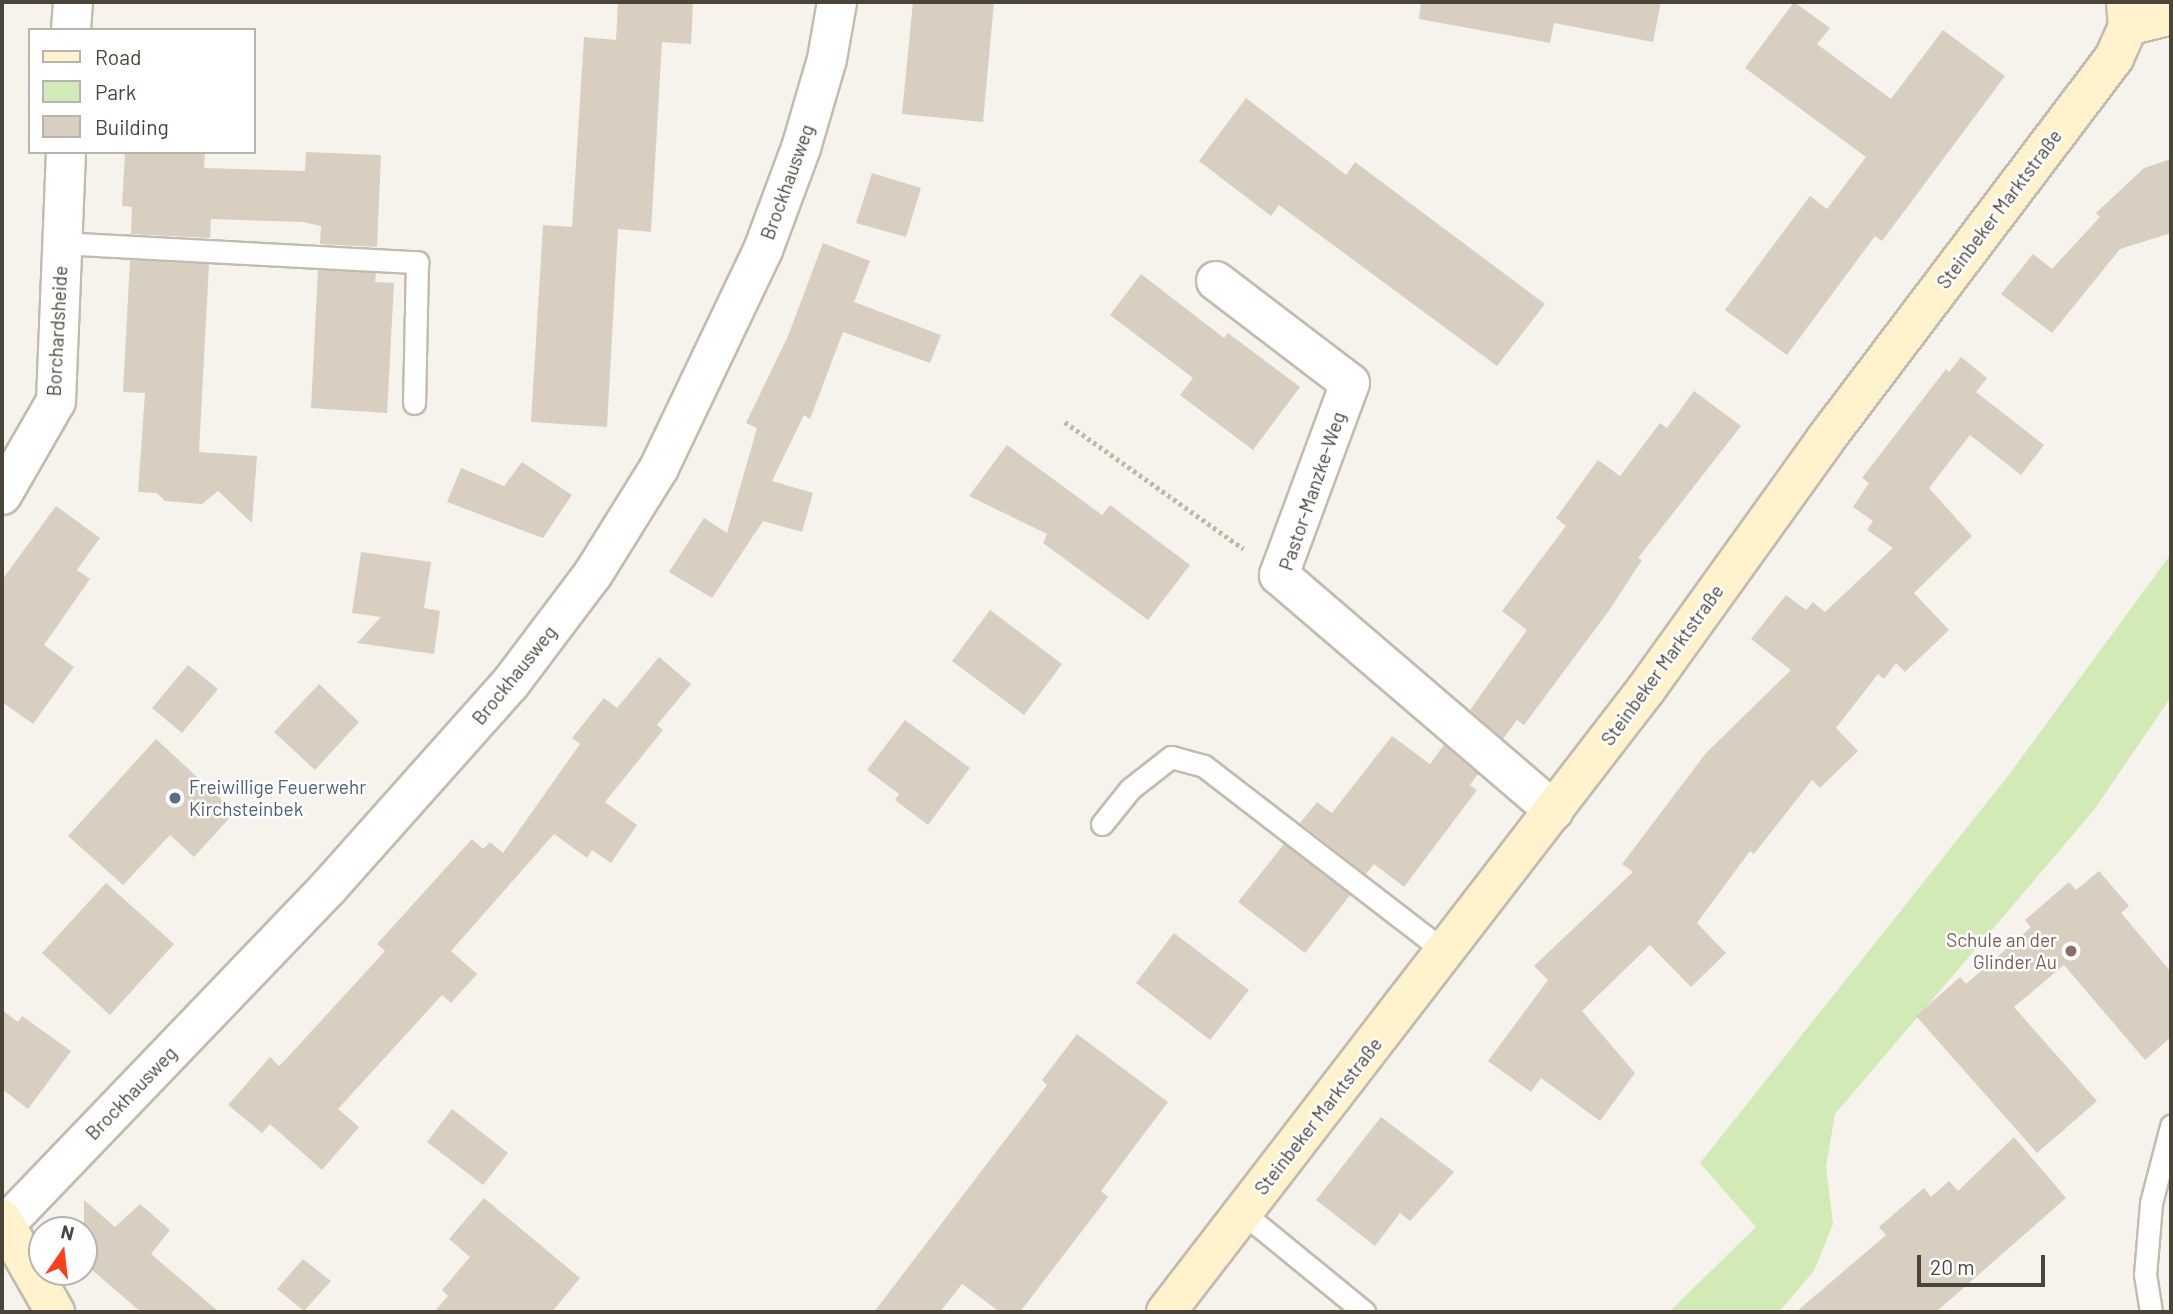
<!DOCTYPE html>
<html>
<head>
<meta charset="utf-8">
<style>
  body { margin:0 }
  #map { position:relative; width:2173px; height:1314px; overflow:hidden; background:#f6f3ec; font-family:Barlow,sans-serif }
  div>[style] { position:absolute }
  .green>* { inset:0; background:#d2eab5 }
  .building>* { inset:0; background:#d8cfc1 }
  .path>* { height:4.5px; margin-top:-2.25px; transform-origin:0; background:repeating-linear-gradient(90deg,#c4b79f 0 3.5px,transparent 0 7px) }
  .roads { filter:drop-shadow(2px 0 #c2bbae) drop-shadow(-2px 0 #c2bbae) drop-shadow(0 2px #c2bbae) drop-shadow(0 -2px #c2bbae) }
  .lane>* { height:21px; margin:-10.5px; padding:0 10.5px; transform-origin:10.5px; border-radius:10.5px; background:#fff }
  .street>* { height:38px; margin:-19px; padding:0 19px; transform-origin:19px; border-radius:19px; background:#fff }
  .secondary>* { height:38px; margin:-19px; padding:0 19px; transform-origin:19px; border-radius:19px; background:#fff3cd }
  .dots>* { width:19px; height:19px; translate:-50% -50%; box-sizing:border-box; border:4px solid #fff; border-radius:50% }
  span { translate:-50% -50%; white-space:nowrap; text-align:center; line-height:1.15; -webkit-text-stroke:5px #fff; paint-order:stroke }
  .street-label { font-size:19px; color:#4b4439 }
  .service-label { font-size:19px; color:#4e5e75 }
  .left { translate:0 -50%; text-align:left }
  .education-label { font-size:19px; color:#785e54 }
  .right { translate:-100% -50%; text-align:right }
  .frame { position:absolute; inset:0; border:4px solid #4b4439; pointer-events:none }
  .legend { position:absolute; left:28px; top:28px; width:228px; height:126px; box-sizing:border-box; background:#fff; border:2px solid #b7b4b0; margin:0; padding:9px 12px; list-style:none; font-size:21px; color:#4b4439 }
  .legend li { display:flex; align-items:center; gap:14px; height:35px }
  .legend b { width:35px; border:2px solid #b7b4b0 }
  .north { position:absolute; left:28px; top:1216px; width:70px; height:70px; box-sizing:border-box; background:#fff; border:2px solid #b7b4b0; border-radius:50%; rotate:14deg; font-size:19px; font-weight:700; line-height:28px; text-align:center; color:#4b4439 }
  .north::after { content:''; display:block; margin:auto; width:24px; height:32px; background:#fc3f1d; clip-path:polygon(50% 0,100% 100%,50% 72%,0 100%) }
  .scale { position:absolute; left:1917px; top:1255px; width:128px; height:32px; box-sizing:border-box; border:4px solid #4b4439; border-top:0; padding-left:9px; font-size:21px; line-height:24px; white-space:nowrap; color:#4b4439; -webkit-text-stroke:5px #fff; paint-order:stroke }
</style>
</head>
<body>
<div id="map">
  <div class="green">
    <i style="clip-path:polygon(2171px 554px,2171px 697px,2094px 810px,1835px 1114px,1826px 1166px,1833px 1224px,1814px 1271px,1779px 1312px,1669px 1312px,1756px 1227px,1700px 1163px,2008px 776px)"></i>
  </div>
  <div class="building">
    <i style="clip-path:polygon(618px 2px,693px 2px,691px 44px,662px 42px,651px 232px,618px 229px,607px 427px,531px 422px,543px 225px,572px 227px,584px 37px,616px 40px)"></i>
    <i style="clip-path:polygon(913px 2px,994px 2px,983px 122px,902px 114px)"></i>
    <i style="clip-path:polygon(1421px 2px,1661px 2px,1653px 42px,1554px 23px,1550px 43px,1419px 19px)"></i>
    <i style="clip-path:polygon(1794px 2px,1830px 28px,1817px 44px,1891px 99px,1943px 30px,2005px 76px,1882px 241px,1875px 236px,1787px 355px,1725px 310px,1810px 196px,1827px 209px,1866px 157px,1745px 68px)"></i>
    <i style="clip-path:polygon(1246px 98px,1346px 175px,1355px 162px,1545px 304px,1497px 366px,1279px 205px,1271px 216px,1199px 161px)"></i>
    <i style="clip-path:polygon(125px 152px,205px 152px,204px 168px,305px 171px,306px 152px,381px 155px,377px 247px,320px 244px,321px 226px,303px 222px,211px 219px,210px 238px,131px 234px,132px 207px,122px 206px)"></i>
    <i style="clip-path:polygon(2171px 159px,2171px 233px,2120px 249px,2052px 333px,2001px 294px,2033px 254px,2052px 269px,2100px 217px,2096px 213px,2144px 168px)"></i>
    <i style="clip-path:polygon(872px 173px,921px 188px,906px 237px,856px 223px)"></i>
    <i style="clip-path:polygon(823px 243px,870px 261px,854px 302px,941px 335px,930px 363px,843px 332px,810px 419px,804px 415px,772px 481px,813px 493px,802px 532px,763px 521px,712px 598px,669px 572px,704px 518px,727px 533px,757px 428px,746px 423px,788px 336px)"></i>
    <i style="clip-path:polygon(130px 260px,209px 264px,199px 452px,257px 456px,252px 523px,218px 491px,202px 504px,165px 501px,157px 493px,138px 492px,145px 393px,123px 392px)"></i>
    <i style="clip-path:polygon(318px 270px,376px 273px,375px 282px,394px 283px,387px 413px,311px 408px)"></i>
    <i style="clip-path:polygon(1141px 274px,1224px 338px,1228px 333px,1300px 387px,1253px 450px,1180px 395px,1193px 378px,1110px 315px)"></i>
    <i style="clip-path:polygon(1961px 357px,1987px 378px,1976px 392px,2044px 445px,2021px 475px,1970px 435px,1929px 488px,1972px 536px,1914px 593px,1949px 630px,1905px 672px,1896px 663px,1884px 679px,1878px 674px,1836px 728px,1858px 751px,1820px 788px,1812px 780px,1754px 854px,1750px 851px,1697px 923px,1726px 953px,1691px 987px,1650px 945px,1582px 1011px,1635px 1073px,1600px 1121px,1541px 1078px,1531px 1092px,1488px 1061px,1548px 980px,1534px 966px,1633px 872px,1622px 864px,1706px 753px,1791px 670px,1751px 639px,1786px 595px,1806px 610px,1813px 602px,1825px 612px,1893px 548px,1867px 530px,1873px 521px,1853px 507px,1869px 483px,1862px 478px,1946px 369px,1949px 372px)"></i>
    <i style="clip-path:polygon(1694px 391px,1741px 426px,1638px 558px,1642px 560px,1608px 612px,1524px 725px,1517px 720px,1503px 739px,1470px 710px,1527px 630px,1502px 611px,1566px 526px,1556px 518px,1598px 460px,1620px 476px,1660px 423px,1667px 428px)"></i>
    <i style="clip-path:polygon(1007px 445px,1102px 515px,1110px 505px,1190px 565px,1148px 620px,1043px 543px,1047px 534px,969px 496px)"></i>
    <i style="clip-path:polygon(522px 462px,572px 495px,543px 538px,447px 502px,461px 468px,504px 486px)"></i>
    <i style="clip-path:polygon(56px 506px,100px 538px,77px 570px,90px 579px,44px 645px,74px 667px,33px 724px,2px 702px,2px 580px)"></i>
    <i style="clip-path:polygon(361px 552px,431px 562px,424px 608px,440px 611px,434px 654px,357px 643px,381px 617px,352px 613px)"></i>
    <i style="clip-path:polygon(990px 610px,1062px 664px,1024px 715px,952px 661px)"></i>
    <i style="clip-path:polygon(659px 657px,691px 684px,657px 725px,663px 730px,605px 802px,637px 825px,611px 863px,592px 850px,587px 858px,554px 834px,451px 951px,477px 974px,451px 1003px,442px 995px,338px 1109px,359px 1127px,322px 1170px,270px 1124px,262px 1133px,228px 1105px,270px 1057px,279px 1066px,287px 1058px,385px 951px,377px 944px,472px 839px,483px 849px,490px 842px,503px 853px,580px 744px,572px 738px,604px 698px,617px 708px)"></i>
    <i style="clip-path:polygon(188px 665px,218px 689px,182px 733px,152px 708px)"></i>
    <i style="clip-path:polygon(319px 684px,359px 722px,315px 770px,274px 732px)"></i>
    <i style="clip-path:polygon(905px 720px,970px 768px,928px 825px,895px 800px,899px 794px,867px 770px)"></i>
    <i style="clip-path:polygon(1392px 736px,1430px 764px,1444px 745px,1478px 774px,1470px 785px,1477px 790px,1404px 887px,1374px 864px,1366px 874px,1300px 823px,1317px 802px,1332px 813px)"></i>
    <i style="clip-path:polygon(156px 739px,235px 812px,194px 857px,170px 835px,123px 885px,68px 836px)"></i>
    <i style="clip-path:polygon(1284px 844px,1350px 895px,1305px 953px,1238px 902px)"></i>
    <i style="clip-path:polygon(2099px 871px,2129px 906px,2121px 913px,2171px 972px,2171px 1037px,2145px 1060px,2064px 965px,2014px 1007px,2097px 1101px,2037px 1153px,1916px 1016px,1960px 977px,1966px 984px,2031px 927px,2025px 920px,2069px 882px,2076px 890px)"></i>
    <i style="clip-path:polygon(106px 883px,174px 944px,110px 1015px,42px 953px)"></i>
    <i style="clip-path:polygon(1174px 933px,1249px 990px,1210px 1040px,1136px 983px)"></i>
    <i style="clip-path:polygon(2px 1010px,18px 1022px,22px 1016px,71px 1051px,28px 1109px,2px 1089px)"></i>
    <i style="clip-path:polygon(1077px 1034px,1168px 1102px,1101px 1191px,1108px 1197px,1020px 1312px,1000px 1312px,962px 1284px,940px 1312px,874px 1312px,1047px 1085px,1042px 1080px)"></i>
    <i style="clip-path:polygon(452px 1109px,508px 1153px,483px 1185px,427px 1142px)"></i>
    <i style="clip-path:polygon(1381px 1117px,1454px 1172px,1410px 1221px,1400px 1213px,1375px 1246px,1316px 1200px)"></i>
    <i style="clip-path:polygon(2014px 1137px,2066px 1198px,1936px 1312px,1796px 1312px,1886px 1235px,1879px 1227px,1924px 1188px,1931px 1197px,1949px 1181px,1958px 1191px)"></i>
    <i style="clip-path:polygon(484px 1198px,580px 1278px,552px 1312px,434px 1312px,448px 1296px,442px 1290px,470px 1257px,449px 1239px)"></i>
    <i style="clip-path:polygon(84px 1200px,115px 1227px,140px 1204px,170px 1230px,151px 1254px,219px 1312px,141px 1312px,84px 1263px)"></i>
    <i style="clip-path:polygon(303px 1259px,331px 1281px,304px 1311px,277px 1289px)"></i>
  </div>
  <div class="path">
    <i style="left:1065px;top:422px;width:219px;rotate:35.4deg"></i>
  </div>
  <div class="roads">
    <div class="lane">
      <i style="left:61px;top:243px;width:357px;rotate:3.1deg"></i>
      <i style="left:417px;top:262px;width:141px;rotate:91.2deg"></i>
      <i style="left:1102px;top:824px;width:45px;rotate:-51.3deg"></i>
      <i style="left:1130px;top:789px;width:52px;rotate:-38deg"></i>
      <i style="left:1171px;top:757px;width:34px;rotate:15deg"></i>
      <i style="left:1204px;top:766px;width:307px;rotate:37.6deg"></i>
      <i style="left:1242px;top:1212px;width:158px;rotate:39.3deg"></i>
      <i style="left:2151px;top:1312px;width:37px;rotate:-99deg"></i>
      <i style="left:2145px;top:1275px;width:72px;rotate:-85.2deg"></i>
      <i style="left:2151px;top:1203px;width:80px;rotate:-75.4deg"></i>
    </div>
    <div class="street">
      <i style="left:71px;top:30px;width:28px;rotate:-86deg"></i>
      <i style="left:1216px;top:281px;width:168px;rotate:37.3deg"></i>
      <i style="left:1350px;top:383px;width:205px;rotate:110.3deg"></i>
      <i style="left:1279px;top:575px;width:362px;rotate:40.6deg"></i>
      <i style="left:2px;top:495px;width:108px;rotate:-60.1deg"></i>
      <i style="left:56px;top:401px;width:249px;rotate:-87.7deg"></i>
      <i style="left:2px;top:1228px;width:472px;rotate:-46.2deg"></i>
      <i style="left:329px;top:887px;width:272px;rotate:-48.3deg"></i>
      <i style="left:510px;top:684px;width:138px;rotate:-53deg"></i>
      <i style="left:593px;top:574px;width:125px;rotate:-58.1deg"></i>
      <i style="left:659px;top:468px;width:242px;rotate:-64.5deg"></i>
      <i style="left:763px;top:250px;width:109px;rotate:-69.6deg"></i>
      <i style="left:801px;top:148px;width:93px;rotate:-73.7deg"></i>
      <i style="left:827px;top:59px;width:58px;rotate:-80deg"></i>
    </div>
    <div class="secondary">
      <i style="left:2128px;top:26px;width:44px;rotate:-14.3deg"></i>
      <i style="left:2px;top:1219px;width:107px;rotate:60.3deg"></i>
      <i style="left:1166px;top:1312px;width:788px;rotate:-52.37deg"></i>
      <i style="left:1647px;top:688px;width:305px;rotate:-54.3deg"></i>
      <i style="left:1825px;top:440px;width:479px;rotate:-52.9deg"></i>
      <i style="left:2114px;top:58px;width:35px;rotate:-66deg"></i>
      <i style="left:2128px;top:26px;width:24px;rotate:-95deg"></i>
    </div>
  </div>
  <div class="dots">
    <i style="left:175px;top:798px;background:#5c6f8a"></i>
    <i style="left:2071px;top:951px;background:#8d6e63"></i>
  </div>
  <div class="street-label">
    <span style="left:787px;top:182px;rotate:-70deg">Brockhausweg</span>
    <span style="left:1999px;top:209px;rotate:-53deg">Steinbeker Marktstraße</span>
    <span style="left:57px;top:331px;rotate:-87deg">Borchardsheide</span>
    <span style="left:1312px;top:491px;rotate:-71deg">Pastor-Manzke-Weg</span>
    <span style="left:1662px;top:665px;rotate:-54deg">Steinbeker Marktstraße</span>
    <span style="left:514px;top:675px;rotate:-51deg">Brockhausweg</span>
    <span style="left:131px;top:1093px;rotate:-46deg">Brockhausweg</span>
    <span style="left:1318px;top:1116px;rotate:-52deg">Steinbeker Marktstraße</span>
  </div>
  <div class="service-label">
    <span class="left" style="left:189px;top:798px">Freiwillige Feuerwehr<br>Kirchsteinbek</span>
  </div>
  <div class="education-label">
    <span class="right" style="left:2057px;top:951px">Schule an der<br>Glinder Au</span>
  </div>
  <div class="frame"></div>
  <ul class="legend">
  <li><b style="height:9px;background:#fff3cd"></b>Road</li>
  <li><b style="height:19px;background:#d2eab5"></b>Park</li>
  <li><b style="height:19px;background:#d8cfc1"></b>Building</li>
  </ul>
  <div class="north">N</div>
  <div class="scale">20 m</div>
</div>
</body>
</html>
